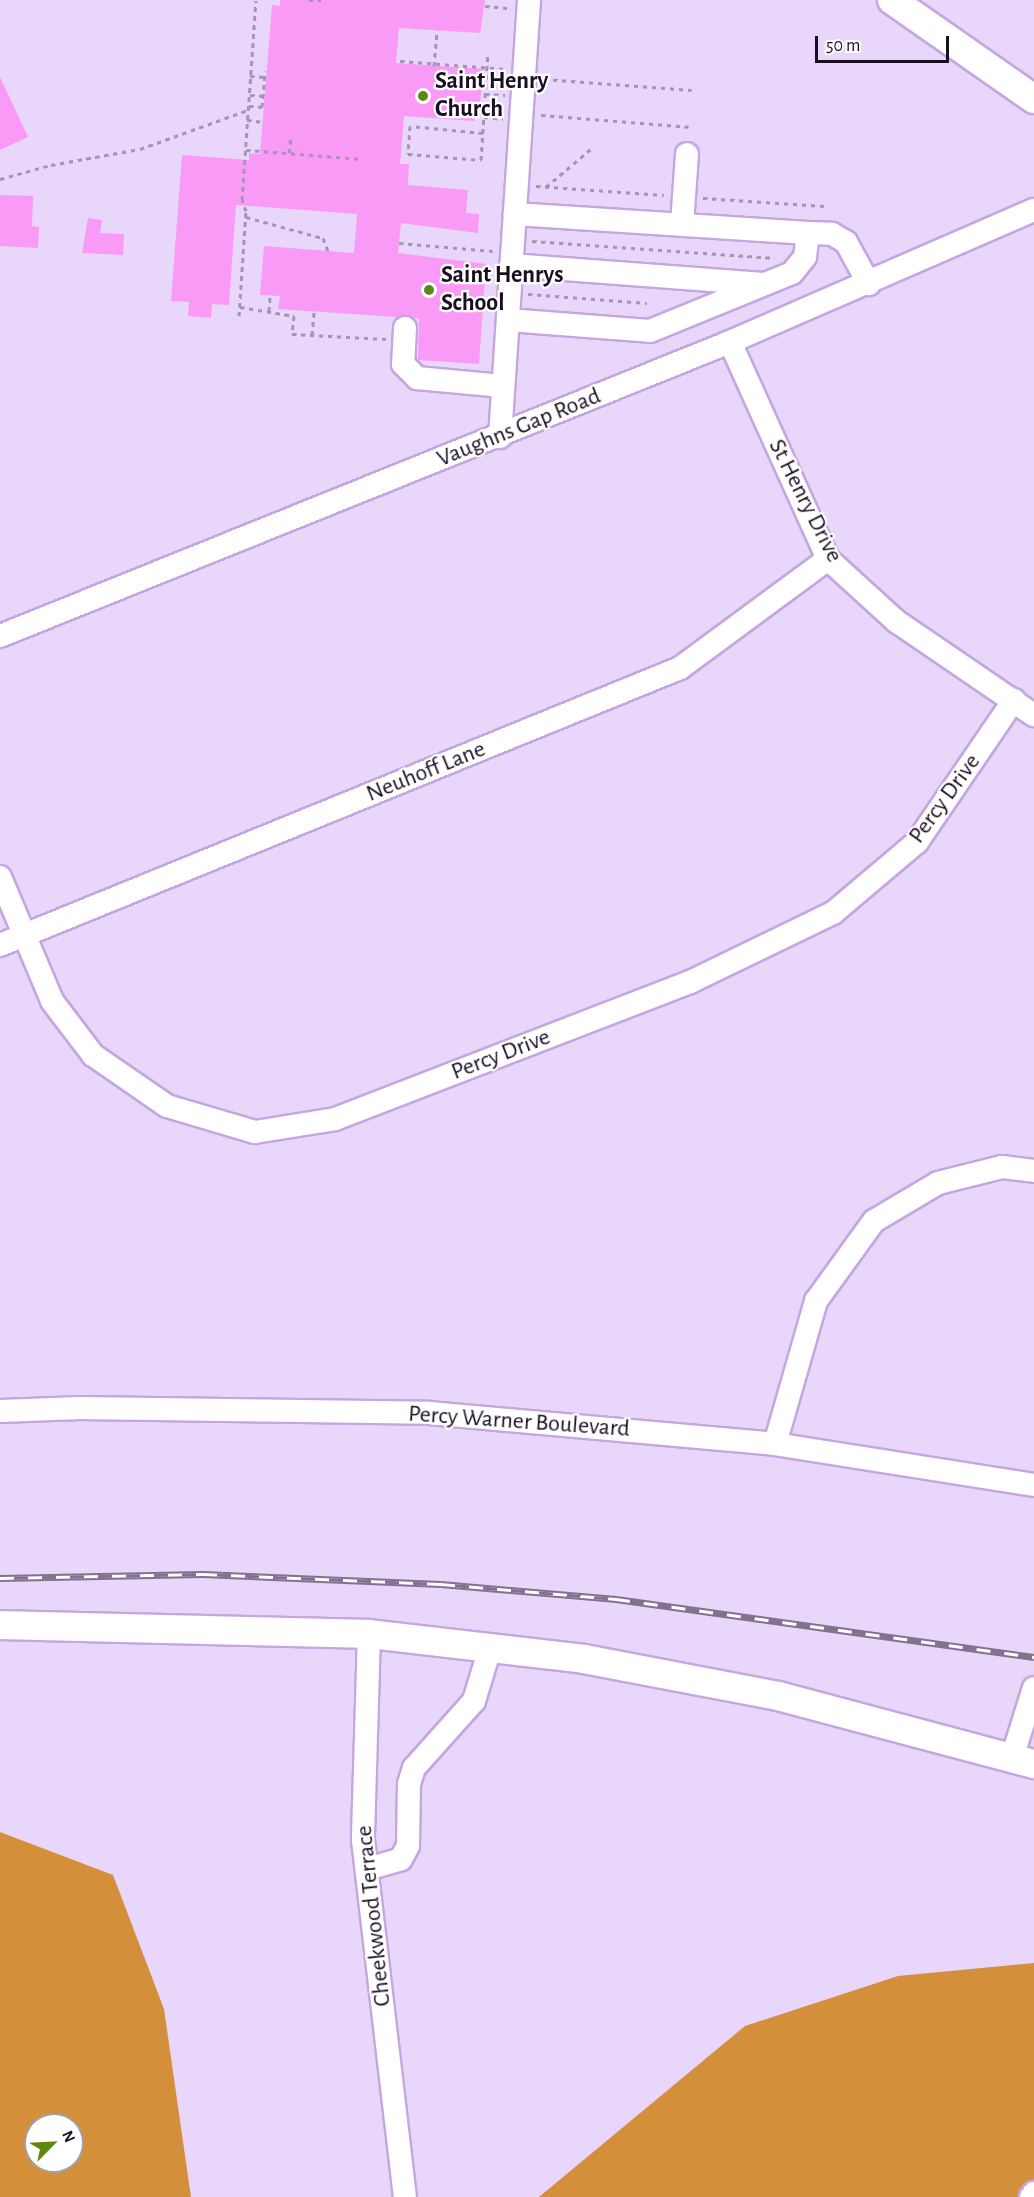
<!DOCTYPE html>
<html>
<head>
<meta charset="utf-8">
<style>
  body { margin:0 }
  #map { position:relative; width:1034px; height:2197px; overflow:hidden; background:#e9d6fb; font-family:"Alegreya Sans",sans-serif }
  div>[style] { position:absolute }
  .forest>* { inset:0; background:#d48f3a }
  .building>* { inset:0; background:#fa9af7 }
  .path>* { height:3px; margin-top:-1.5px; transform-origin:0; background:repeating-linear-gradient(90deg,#a594b4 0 4.5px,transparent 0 9px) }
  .roads { filter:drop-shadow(2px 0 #c5a6e1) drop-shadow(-2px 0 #c5a6e1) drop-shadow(0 2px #c5a6e1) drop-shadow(0 -2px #c5a6e1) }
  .minor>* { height:22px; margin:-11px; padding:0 11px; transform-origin:11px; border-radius:11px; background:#fff }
  .major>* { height:28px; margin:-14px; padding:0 14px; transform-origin:14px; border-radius:14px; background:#fff }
  .rail>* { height:7px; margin-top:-3.5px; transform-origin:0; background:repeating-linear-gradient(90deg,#fff 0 14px,#82728f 0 28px); box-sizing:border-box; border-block:2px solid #82728f }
  .dots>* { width:16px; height:16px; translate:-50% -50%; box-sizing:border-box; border:3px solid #fff; border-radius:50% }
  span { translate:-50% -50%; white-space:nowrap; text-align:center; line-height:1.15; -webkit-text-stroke:4.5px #fff; paint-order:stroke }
  .poi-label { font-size:24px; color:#1a0e23; font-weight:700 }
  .left { translate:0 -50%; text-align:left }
  .street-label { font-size:24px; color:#1a0e23 }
  .north { position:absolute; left:24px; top:2113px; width:60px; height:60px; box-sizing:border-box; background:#fff; border:2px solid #a39fa7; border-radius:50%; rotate:66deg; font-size:16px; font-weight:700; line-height:24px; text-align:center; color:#1a0e23 }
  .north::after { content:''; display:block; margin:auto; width:21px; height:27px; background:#5f8812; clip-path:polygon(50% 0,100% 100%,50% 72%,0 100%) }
  .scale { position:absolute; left:815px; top:36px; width:134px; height:27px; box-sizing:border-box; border:3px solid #1a0e23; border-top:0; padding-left:8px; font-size:18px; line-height:21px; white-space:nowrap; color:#1a0e23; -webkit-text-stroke:4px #fff; paint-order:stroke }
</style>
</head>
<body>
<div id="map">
  <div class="forest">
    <i style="clip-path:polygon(evenodd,0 1832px,113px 1875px,164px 2009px,191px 2197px,0 2197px,0 1832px,36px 2125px,72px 2125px,72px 2161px,36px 2161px,36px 2125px)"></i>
    <i style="clip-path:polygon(1034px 1963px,1034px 2197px,539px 2197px,745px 2026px,898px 1976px)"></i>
  </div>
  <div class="building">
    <i style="clip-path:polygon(280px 0,485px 0,480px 33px,399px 28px,396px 63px,483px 69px,479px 116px,475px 116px,474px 121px,404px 116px,400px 164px,409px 164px,408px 185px,468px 190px,466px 213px,479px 214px,478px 233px,401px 223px,398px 253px,486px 264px,479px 364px,418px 360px,419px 319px,406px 315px,397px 317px,278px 309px,280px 296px,260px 295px,264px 246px,354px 253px,357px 214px,236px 205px,229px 305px,212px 304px,211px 318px,188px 316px,189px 302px,171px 301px,182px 155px,249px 160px,249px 153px,260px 154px,272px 5px,280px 6px)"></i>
    <i style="clip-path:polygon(0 77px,28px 137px,0 150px)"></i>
    <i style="clip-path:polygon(0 195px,33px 196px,32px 226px,39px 227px,38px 248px,0 246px)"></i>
    <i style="clip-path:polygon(88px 218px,102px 220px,100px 233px,124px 234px,123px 255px,82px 253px)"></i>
  </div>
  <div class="path">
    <i style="left:309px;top:0;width:12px"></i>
    <i style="left:485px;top:6px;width:25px;rotate:5deg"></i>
    <i style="left:400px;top:61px;width:106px;rotate:4.3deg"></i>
    <i style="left:434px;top:66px;width:36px;rotate:-85deg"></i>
    <i style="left:250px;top:76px;width:15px;rotate:4deg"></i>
    <i style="left:544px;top:79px;width:148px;rotate:4.3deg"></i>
    <i style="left:485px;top:94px;width:20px;rotate:3deg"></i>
    <i style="left:250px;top:95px;width:13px;rotate:4deg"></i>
    <i style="left:249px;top:106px;width:13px;rotate:4deg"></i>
    <i style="left:262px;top:107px;width:36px;rotate:-85deg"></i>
    <i style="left:541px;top:115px;width:148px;rotate:4.6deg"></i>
    <i style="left:484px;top:117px;width:19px;rotate:6deg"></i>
    <i style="left:247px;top:120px;width:16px;rotate:7deg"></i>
    <i style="left:483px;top:133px;width:73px;rotate:-174.5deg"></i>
    <i style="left:410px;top:126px;width:28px;rotate:94deg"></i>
    <i style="left:408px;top:154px;width:73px;rotate:4.7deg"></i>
    <i style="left:481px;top:160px;width:108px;rotate:-86.3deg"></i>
    <i style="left:246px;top:150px;width:117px;rotate:4.4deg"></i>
    <i style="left:289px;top:153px;width:17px;rotate:-83deg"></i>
    <i style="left:0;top:179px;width:53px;rotate:-15.4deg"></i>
    <i style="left:51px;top:165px;width:90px;rotate:-10.2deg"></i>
    <i style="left:140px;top:149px;width:115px;rotate:-19.9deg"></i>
    <i style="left:536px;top:186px;width:128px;rotate:4deg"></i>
    <i style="left:546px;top:187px;width:62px;rotate:-40.4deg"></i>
    <i style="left:703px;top:198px;width:122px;rotate:3.8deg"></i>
    <i style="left:246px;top:217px;width:80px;rotate:15.3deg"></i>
    <i style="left:323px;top:238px;width:14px;rotate:69deg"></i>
    <i style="left:532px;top:241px;width:243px;rotate:4deg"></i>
    <i style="left:399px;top:243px;width:94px;rotate:4.9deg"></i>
    <i style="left:528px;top:294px;width:119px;rotate:4.3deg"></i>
    <i style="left:240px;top:307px;width:55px;rotate:9.5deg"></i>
    <i style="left:294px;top:316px;width:18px;rotate:96deg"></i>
    <i style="left:292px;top:334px;width:94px;rotate:3deg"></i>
    <i style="left:269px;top:311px;width:16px;rotate:-86deg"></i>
    <i style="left:239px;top:316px;width:105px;rotate:-86.2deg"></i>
    <i style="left:246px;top:211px;width:12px;rotate:-110deg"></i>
    <i style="left:242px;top:200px;width:200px;rotate:-86deg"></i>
    <i style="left:312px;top:335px;width:24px;rotate:-85deg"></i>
  </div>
  <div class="roads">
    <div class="minor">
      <i style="left:682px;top:225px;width:71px;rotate:-86deg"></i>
      <i style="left:808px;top:233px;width:24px;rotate:2deg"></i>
      <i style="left:832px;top:234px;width:16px;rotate:30deg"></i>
      <i style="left:846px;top:242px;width:48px;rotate:61.3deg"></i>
      <i style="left:511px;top:265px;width:253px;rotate:4.3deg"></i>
      <i style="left:508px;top:320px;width:142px;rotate:4.4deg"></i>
      <i style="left:650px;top:331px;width:153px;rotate:-22.2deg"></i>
      <i style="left:792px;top:273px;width:21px;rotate:-51deg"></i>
      <i style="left:805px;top:257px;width:24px;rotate:-83deg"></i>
      <i style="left:808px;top:233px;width:294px;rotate:-176.3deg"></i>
      <i style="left:405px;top:328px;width:36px;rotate:93deg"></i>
      <i style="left:403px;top:364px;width:20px;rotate:45deg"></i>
      <i style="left:417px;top:378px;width:86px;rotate:5.3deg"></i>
      <i style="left:730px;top:342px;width:238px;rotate:65.7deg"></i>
      <i style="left:828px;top:559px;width:92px;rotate:42.4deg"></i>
      <i style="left:896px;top:621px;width:167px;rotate:34.3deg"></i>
      <i style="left:500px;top:437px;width:438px;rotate:-86.2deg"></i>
      <i style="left:0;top:636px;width:787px;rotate:-21.94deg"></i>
      <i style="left:730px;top:342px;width:331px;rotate:-23.5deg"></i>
      <i style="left:0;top:877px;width:134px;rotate:67.2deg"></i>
      <i style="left:52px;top:1001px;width:68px;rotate:52.8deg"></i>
      <i style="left:93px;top:1055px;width:90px;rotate:34.6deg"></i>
      <i style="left:167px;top:1106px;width:92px;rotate:16.5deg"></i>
      <i style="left:255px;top:1132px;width:81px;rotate:-9.2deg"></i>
      <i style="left:335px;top:1119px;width:381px;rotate:-21.1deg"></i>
      <i style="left:690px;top:982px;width:159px;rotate:-25.8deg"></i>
      <i style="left:833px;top:913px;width:110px;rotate:-40.2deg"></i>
      <i style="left:917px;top:842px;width:172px;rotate:-55.7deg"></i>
      <i style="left:0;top:945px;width:734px;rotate:-22.16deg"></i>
      <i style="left:680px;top:668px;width:184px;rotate:-36.4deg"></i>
      <i style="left:0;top:1411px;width:80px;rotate:-2.1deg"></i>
      <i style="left:80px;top:1408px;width:349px;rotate:0.8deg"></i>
      <i style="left:429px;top:1413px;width:347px;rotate:5.1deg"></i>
      <i style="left:775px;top:1444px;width:262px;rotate:9deg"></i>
      <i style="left:775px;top:1444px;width:149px;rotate:-74deg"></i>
      <i style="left:816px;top:1301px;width:99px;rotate:-54.1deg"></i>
      <i style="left:874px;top:1221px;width:74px;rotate:-30.7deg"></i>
      <i style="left:938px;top:1183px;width:66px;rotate:-14deg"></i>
      <i style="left:1002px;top:1167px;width:32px;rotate:7deg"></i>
      <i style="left:369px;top:1634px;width:206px;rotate:91.7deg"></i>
      <i style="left:363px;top:1840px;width:359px;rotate:83.3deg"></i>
      <i style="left:1012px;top:1758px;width:73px;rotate:-72.6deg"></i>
      <i style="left:367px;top:1869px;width:35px;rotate:-16deg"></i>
      <i style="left:401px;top:1859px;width:15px;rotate:-62deg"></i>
      <i style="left:408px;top:1846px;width:62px;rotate:-89.1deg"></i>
      <i style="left:409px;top:1784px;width:17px;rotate:-73deg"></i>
      <i style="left:414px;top:1768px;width:90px;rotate:-48.2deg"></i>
      <i style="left:474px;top:1701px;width:55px;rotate:-73.2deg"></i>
      <i style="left:1031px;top:2197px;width:5px;rotate:-53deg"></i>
    </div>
    <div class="major">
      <i style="left:892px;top:0;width:173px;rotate:34.9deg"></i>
      <i style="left:0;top:1625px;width:369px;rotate:1.4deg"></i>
      <i style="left:369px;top:1634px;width:216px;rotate:6.6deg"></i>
      <i style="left:584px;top:1659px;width:197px;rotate:10.8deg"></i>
      <i style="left:778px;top:1696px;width:265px;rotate:14.9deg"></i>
    </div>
  </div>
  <div class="rail">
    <i style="left:0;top:1578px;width:203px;rotate:-1.1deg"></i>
    <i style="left:203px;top:1574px;width:238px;rotate:2.4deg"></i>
    <i style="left:441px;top:1584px;width:176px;rotate:4.9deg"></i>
    <i style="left:616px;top:1599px;width:422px;rotate:7.9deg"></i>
  </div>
  <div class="dots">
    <i style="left:423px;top:96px;background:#5f8812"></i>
    <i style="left:429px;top:290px;background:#5f8812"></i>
  </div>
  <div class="poi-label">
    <span class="left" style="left:435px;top:96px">Saint Henry<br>Church</span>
    <span class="left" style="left:441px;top:290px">Saint Henrys<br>School</span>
  </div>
  <div class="street-label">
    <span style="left:519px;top:428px;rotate:-22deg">Vaughns Gap Road</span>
    <span style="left:805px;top:501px;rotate:63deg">St Henry Drive</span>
    <span style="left:426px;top:772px;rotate:-22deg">Neuhoff Lane</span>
    <span style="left:945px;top:799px;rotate:-54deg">Percy Drive</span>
    <span style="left:501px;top:1055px;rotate:-21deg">Percy Drive</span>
    <span style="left:519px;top:1422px;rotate:4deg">Percy Warner Boulevard</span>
    <span style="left:374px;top:1916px;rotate:-96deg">Cheekwood Terrace</span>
  </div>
  <div class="north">N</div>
  <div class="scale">50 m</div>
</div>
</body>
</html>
